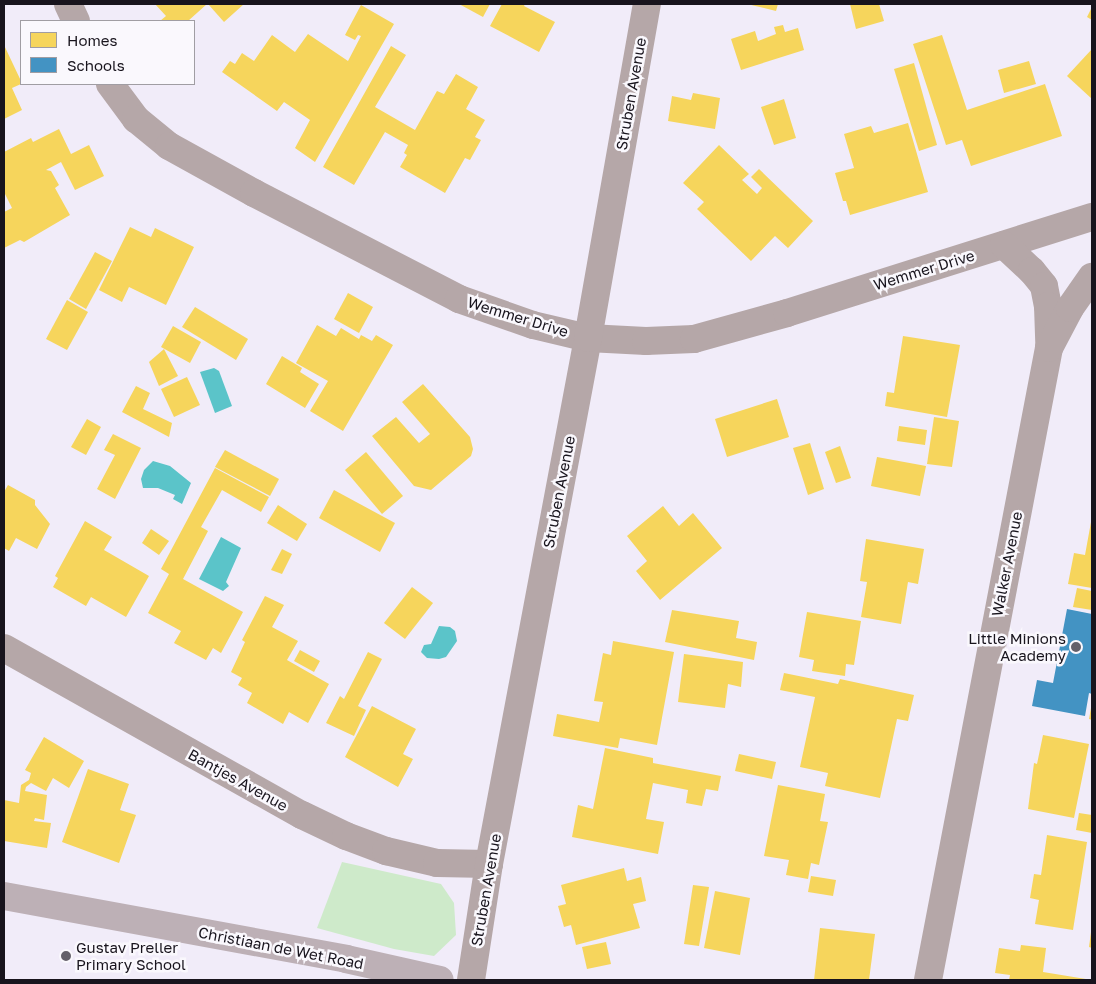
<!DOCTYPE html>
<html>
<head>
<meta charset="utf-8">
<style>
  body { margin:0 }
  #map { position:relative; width:1096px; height:984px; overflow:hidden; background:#f1ecf9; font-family:"Golos Text",sans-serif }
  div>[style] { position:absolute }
  .green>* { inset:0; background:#ceeaca }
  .water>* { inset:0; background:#5bc4c9 }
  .homes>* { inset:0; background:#f6d55c }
  .schools>* { inset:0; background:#4393c3 }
  .minor>* { height:28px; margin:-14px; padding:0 14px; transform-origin:14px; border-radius:14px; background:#b5a7a8 }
  .secondary>* { height:28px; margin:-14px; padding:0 14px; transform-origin:14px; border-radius:14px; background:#bdb0b6 }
  .dots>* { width:14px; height:14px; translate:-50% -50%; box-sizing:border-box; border:2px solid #faf8fd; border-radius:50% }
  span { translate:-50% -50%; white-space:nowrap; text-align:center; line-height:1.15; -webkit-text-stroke:5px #faf8fd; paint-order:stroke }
  .street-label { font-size:15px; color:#18141d }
  .poi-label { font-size:15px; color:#18141d }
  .right { translate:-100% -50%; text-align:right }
  .left { translate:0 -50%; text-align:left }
  .frame { position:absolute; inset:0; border:5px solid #18141d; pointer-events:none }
  .legend { position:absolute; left:20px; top:20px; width:175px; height:65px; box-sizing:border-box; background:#faf8fd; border:1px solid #a09da3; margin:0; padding:6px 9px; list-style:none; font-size:15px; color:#18141d }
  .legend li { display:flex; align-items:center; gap:10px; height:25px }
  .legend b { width:25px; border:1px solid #a09da3 }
</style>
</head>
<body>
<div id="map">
  <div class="green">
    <i style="clip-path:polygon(342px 862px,441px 884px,454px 903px,456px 935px,434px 956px,394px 949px,317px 928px)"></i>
  </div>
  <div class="water">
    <i style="clip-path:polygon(214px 368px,219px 371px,232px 406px,215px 413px,200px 372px)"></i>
    <i style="clip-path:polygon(153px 461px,170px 466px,191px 483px,182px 504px,173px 499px,175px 495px,158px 488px,143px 488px,141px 479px,144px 470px)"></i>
    <i style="clip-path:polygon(221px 537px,241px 548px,226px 582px,229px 586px,223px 591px,199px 579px)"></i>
    <i style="clip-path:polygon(439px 626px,450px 627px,455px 631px,457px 641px,446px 657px,439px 659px,427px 658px,421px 652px,424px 645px,431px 644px)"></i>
  </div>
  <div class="homes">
    <i style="clip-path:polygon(155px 4px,207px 4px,188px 21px,160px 21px,166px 16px)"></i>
    <i style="clip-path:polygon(208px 4px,244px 4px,224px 22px)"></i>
    <i style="clip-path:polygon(459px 4px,490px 4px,483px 17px)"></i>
    <i style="clip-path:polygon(502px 4px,525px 4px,524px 6px,555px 22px,539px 52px,490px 26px)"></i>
    <i style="clip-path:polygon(747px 4px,778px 4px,776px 11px)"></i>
    <i style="clip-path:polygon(850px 4px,879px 4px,884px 21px,856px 29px)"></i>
    <i style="clip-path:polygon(361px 5px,394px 24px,315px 162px,295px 148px,310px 120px,284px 102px,277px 111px,222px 72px,230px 61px,235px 64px,242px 53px,254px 61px,272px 35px,295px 52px,308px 34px,348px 61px,361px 36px,358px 35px,355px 40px,345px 35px)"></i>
    <i style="clip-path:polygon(1092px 7px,1092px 20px,1087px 17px)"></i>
    <i style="clip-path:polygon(783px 25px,785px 32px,798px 28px,804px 50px,741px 70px,731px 39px,755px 31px,758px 41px,776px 34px,774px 27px)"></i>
    <i style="clip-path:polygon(942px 35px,967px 110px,1045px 84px,1062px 136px,971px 166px,962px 140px,946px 145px,913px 44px)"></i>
    <i style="clip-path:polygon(4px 45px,21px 81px,21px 84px,12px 88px,22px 110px,4px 119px)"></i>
    <i style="clip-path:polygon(391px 46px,406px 55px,375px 107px,415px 130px,437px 91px,444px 94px,456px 74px,478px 87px,466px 109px,485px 120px,475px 137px,481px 140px,470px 160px,465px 158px,445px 193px,400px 167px,407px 155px,404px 153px,408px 145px,385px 132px,354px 185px,323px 167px)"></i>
    <i style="clip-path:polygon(1092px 49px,1092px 99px,1067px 76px)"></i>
    <i style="clip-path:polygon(1029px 61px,1036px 84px,1004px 93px,998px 70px)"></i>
    <i style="clip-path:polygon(914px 63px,937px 145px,919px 151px,894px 69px)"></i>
    <i style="clip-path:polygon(693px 93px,720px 98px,715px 129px,668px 121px,672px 96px,691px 100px)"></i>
    <i style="clip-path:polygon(784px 99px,796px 138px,774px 145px,761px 107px)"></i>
    <i style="clip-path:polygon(908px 123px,928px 192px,850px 215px,846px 201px,843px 201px,835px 173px,854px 168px,844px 134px,871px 126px,874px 133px)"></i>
    <i style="clip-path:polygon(59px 129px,71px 154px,89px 145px,104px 176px,75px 190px,61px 162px,46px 170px,51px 171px,59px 185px,55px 188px,70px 215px,24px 242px,20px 240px,4px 248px,4px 212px,12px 208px,4px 192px,4px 152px,31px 138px,33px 142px)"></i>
    <i style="clip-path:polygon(719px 145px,749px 174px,742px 180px,757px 194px,762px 188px,751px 177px,759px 169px,813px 221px,788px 248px,775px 236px,751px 261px,697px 209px,704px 202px,683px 183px)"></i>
    <i style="clip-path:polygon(130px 227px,151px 237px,155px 228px,194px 247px,166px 305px,129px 287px,122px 302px,99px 290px)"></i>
    <i style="clip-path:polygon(95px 252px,112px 261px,86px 309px,69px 299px)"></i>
    <i style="clip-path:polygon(348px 293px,373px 307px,359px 333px,334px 319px)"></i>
    <i style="clip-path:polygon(67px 300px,88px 312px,67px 350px,46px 339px)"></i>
    <i style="clip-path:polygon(195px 307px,248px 339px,236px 360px,182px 327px)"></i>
    <i style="clip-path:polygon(317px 325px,336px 336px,341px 328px,359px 339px,361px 335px,372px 341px,376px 335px,393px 345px,343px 431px,310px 411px,328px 381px,296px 363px)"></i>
    <i style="clip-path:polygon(173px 326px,201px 342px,190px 363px,161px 347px)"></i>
    <i style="clip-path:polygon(903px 336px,960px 345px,947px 417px,885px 406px,887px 392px,894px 393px)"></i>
    <i style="clip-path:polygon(164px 349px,178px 376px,159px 386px,149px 362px)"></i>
    <i style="clip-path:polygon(282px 356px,302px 368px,300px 372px,319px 384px,305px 408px,266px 384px)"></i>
    <i style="clip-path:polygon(187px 377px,200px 405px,174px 417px,161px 389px)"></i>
    <i style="clip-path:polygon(423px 384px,470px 437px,473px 449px,471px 456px,431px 490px,414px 486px,372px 436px,396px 417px,419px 443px,430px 434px,402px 402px)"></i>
    <i style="clip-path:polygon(136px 386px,150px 393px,143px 409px,172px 423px,169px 437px,122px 412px)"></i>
    <i style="clip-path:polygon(777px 399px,789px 437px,727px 457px,715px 419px)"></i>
    <i style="clip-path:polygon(934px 417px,959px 421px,952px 467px,927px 464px)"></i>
    <i style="clip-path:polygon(87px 419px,101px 427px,86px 455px,71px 447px)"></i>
    <i style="clip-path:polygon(899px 426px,927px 430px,925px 445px,897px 441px)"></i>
    <i style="clip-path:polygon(113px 434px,141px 448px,115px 499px,97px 489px,115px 455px,104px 450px)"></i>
    <i style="clip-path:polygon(810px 443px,824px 489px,808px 495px,793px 448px)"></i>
    <i style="clip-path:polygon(840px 446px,851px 478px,836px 483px,825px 452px)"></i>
    <i style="clip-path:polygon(225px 450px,279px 479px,270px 496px,215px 467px)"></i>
    <i style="clip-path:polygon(366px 452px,403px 496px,382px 514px,345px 470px)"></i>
    <i style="clip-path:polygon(877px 457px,926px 466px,920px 496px,871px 486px)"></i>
    <i style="clip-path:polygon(215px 468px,269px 497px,261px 512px,222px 490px,201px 527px,208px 531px,183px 579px,243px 612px,221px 653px,213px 648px,206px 660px,174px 643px,181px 631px,148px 613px,169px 574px,161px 569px)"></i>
    <i style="clip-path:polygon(8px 485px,35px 500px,35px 505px,50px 524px,37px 549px,16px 538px,9px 551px,4px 548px,4px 492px)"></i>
    <i style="clip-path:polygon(334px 490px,395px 523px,380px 552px,319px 518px)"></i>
    <i style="clip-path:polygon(278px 505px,307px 524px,297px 541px,267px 523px)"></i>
    <i style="clip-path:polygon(663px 506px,679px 526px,693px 513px,722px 548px,660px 600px,636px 571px,647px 561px,627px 536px)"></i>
    <i style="clip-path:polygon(85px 521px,112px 537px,104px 550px,149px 576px,126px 617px,91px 597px,86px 606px,53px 587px,58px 578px,55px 576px)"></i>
    <i style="clip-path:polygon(1091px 522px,1092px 522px,1092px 588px,1068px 584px,1074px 553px,1085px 555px)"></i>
    <i style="clip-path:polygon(151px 529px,169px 541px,159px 555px,142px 543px)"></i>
    <i style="clip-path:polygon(866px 539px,924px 549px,918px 584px,908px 582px,901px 624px,861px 617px,867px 582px,860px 581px)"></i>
    <i style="clip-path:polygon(282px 549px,292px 554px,282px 574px,271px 570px)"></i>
    <i style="clip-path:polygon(412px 587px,433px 603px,405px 639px,384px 623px)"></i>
    <i style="clip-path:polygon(1077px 588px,1092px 591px,1092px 610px,1073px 607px)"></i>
    <i style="clip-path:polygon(265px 596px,284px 605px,272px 627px,298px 641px,287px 660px,329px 684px,308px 723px,289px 712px,283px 724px,247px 703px,252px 693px,238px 685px,242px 678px,231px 672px,245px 642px,242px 640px)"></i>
    <i style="clip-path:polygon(672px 610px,739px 621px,736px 638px,757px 642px,754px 660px,665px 642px)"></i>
    <i style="clip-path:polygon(807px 612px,861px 621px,854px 665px,846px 664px,845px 676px,812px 671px,814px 660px,799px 657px)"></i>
    <i style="clip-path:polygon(613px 641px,674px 652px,657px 745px,620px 738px,618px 748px,553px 736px,557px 714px,599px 722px,603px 702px,594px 701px,603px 653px,611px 655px)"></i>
    <i style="clip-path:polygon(300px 650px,320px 661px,314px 672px,294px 661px)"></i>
    <i style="clip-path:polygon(368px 652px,382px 659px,358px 706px,366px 710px,354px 736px,326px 723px,340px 696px,344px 699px)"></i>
    <i style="clip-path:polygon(684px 654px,743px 662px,741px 687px,728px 684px,725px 708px,678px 702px)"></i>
    <i style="clip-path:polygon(784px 673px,838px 684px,840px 679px,914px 695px,908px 721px,897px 719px,880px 798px,825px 786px,828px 773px,800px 767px,815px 697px,780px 690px)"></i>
    <i style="clip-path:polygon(372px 706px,416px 729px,403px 754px,413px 759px,398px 787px,345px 757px)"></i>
    <i style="clip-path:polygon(1091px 708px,1092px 708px,1092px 720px,1089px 719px)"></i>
    <i style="clip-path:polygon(1043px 735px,1089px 744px,1074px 818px,1028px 809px,1034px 763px,1037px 764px)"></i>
    <i style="clip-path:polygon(44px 737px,84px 761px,69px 788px,53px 778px,46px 791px,31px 783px,26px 787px,25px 791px,47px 795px,44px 820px,35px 818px,34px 821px,51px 823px,47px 848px,4px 841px,4px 800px,19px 803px,21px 785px,29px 780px,31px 773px,25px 770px)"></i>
    <i style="clip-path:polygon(605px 748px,653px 758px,653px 763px,721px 776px,718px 791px,706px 789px,702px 806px,686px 803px,688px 790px,653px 783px,646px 819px,664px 822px,658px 854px,572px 837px,578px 805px,593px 809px)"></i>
    <i style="clip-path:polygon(739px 754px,776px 762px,772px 779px,735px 771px)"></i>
    <i style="clip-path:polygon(88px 769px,129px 784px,120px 810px,136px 815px,119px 863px,62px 842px)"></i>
    <i style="clip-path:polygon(778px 785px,825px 794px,820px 821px,828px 822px,819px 865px,811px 863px,808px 879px,786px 875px,789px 860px,764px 856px)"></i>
    <i style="clip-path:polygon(1079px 813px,1092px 815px,1092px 833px,1076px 830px)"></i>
    <i style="clip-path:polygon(1047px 835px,1087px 842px,1073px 930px,1035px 924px,1039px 900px,1030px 898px,1034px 874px,1041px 875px)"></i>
    <i style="clip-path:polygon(624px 868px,627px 881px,641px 877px,646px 901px,633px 904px,640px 928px,576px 945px,571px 925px,564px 927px,558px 906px,566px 904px,561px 885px)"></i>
    <i style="clip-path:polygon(811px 876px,836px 880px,833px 896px,808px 892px)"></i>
    <i style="clip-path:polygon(693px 885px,709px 887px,699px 946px,684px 944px)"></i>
    <i style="clip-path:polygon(715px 891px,750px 898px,740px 955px,704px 948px)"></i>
    <i style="clip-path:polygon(820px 928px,875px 934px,869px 980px,814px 980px)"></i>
    <i style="clip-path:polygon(1091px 932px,1092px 932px,1092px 948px,1089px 947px)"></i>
    <i style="clip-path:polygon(606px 942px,611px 964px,587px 969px,582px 947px)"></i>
    <i style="clip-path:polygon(1021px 945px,1046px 948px,1043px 972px,1092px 980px,1009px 980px,1010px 975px,995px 973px,999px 948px,1020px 951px)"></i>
  </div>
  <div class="schools">
    <i style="clip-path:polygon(1067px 609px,1092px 614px,1092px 694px,1089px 693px,1085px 716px,1032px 706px,1037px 680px,1053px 683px)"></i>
  </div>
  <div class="minor">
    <i style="left:68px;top:4px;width:19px;rotate:65deg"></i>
    <i style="left:110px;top:84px;width:44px;rotate:53.4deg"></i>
    <i style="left:136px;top:119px;width:43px;rotate:39.3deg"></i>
    <i style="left:169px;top:146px;width:97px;rotate:28.9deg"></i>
    <i style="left:254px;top:193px;width:231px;rotate:27.3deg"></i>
    <i style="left:459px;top:299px;width:78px;rotate:19.4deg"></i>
    <i style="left:533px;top:325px;width:57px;rotate:13.3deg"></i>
    <i style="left:588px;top:338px;width:58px;rotate:3deg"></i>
    <i style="left:646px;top:341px;width:48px;rotate:-2.4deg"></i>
    <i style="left:694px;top:339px;width:97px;rotate:-15.6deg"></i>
    <i style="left:787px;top:313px;width:320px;rotate:-17.5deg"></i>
    <i style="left:1004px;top:245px;width:38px;rotate:43deg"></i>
    <i style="left:1032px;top:271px;width:19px;rotate:51deg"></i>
    <i style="left:1044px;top:286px;width:20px;rotate:79deg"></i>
    <i style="left:1048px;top:306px;width:38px;rotate:88deg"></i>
    <i style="left:4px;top:648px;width:342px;rotate:29.3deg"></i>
    <i style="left:302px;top:815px;width:49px;rotate:25.5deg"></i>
    <i style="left:346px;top:836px;width:43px;rotate:20.6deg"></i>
    <i style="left:386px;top:851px;width:52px;rotate:13.2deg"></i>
    <i style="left:437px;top:863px;width:52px;rotate:1.1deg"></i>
    <i style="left:471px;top:980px;width:117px;rotate:-81.2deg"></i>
    <i style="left:489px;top:864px;width:535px;rotate:-79.34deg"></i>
    <i style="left:588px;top:338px;width:339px;rotate:-80deg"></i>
    <i style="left:928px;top:980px;width:643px;rotate:-79.16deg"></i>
    <i style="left:1049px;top:348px;width:45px;rotate:-62.3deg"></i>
    <i style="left:1070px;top:308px;width:38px;rotate:-55deg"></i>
  </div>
  <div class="secondary">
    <i style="left:4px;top:896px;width:348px;rotate:10.4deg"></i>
    <i style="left:346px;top:959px;width:96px;rotate:12.6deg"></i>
  </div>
  <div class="dots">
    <i style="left:1076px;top:647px;background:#64606a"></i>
    <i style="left:66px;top:956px;background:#64606a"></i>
  </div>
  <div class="street-label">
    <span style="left:631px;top:94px;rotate:-80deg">Struben Avenue</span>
    <span style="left:924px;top:270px;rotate:-17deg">Wemmer Drive</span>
    <span style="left:518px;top:317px;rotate:17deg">Wemmer Drive</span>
    <span style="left:559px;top:492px;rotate:-79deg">Struben Avenue</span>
    <span style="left:1007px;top:564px;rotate:-79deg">Walker Avenue</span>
    <span style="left:238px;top:780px;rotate:29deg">Bantjes Avenue</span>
    <span style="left:486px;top:890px;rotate:-80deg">Struben Avenue</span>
    <span style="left:281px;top:948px;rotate:11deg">Christiaan de Wet Road</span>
  </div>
  <div class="poi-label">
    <span class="right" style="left:1066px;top:647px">Little Minions<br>Academy</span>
    <span class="left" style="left:76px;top:956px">Gustav Preller<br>Primary School</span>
  </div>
  <div class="frame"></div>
  <ul class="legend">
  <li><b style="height:14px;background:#f6d55c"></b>Homes</li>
  <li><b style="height:14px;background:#4393c3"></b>Schools</li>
  </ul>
</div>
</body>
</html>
